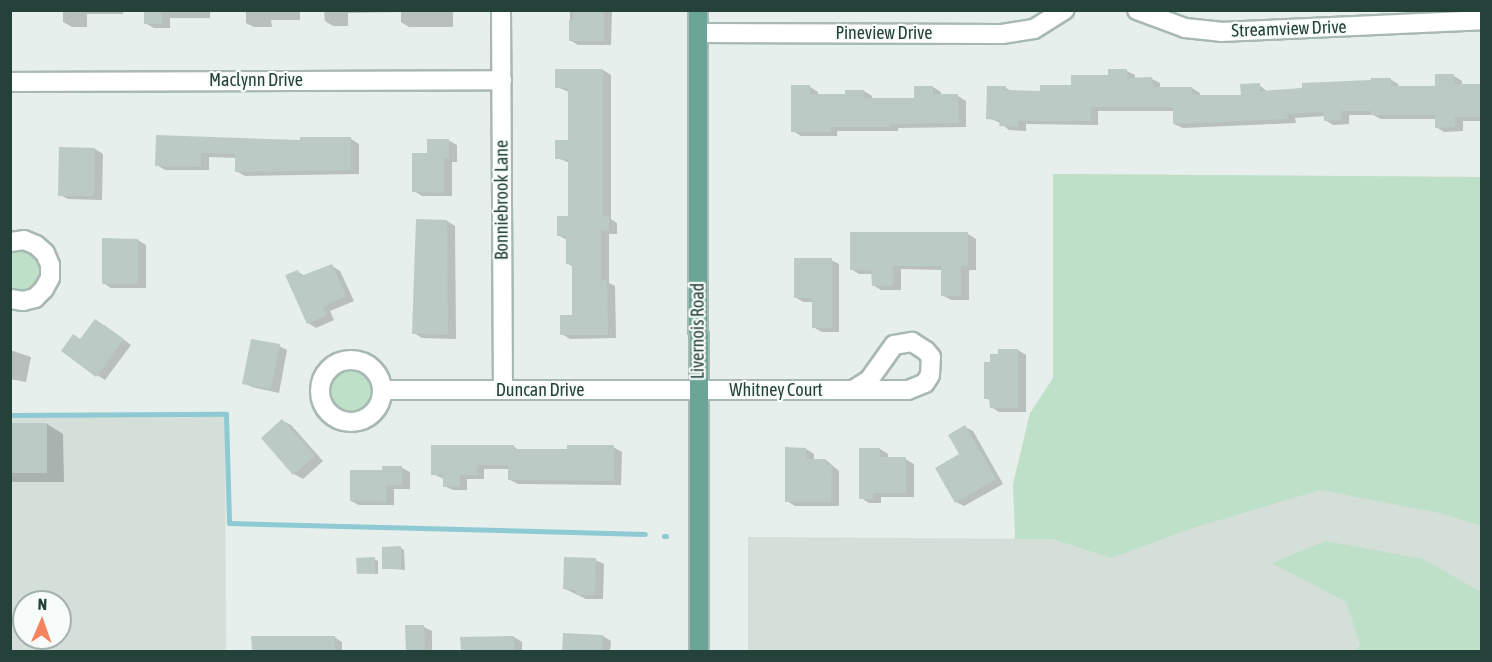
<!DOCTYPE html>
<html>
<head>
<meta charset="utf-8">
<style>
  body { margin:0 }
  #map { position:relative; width:1492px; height:662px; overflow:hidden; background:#e6efeb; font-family:"Asap Condensed",sans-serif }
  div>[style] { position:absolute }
  .built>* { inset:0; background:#d4dfda }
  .green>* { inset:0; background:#bfe0c8 }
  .round { border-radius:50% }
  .shadow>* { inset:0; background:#0003 }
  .stream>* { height:5px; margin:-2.5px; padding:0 2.5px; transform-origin:2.5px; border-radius:2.5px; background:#8ec9d4 }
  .building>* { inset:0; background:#bbcac4 }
  .roads { filter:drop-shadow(2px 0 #a8b8b2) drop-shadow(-2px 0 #a8b8b2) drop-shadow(0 2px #a8b8b2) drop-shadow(0 -2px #a8b8b2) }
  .minor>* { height:18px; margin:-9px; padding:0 9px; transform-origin:9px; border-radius:9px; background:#fff }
  .minor>.ring { margin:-9px; padding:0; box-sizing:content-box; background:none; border:18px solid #fff; border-radius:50% }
  .major>* { height:18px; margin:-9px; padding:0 9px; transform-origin:9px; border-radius:9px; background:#6aa596 }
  span { translate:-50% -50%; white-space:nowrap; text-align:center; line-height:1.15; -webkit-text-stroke:4.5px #f7fbf9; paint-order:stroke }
  .street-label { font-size:18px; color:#24423a }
  .frame { position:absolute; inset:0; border:12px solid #24423a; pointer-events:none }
  .north { position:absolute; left:12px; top:590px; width:60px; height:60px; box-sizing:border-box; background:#f7fbf9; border:2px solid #a3b1ad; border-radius:50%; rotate:2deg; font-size:16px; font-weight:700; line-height:24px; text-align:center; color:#24423a }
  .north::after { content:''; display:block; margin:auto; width:21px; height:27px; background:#f4845f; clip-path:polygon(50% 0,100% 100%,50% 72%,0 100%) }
</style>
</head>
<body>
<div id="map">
  <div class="built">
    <i style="clip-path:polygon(1053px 174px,1481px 177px,1481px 651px,748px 651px,748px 537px,1053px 539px)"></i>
    <i style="clip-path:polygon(evenodd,10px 416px,225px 416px,226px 651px,11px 651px,10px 416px,24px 602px,60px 602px,60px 638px,24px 638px,24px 602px)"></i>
  </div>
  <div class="green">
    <i style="clip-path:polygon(1053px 174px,1481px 177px,1481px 526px,1439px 513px,1320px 490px,1193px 528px,1111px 558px,1053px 539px,1015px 539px,1013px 484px,1030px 413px,1053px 378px)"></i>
    <i style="clip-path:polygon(19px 250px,26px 251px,38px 260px,41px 274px,34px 288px,20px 293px,11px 291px,11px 252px)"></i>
    <i class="round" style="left:330px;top:370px;width:42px;height:42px"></i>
    <i style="clip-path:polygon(1326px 541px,1423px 559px,1481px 592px,1481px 651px,1356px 651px,1360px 644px,1346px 602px,1272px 563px)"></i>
  </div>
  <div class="shadow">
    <i style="clip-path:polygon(63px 10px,123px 10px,123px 14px,87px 14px,87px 27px,72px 27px,63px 22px)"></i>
    <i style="clip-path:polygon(145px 10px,210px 10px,210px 18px,170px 18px,170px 28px,154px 28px,145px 23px)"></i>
    <i style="clip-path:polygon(246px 10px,300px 10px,300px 20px,271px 20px,272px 27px,254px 27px,246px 23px)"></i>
    <i style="clip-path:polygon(324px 10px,453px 10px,453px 27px,409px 27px,401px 22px,401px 12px,348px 13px,348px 26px,333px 26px,325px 21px)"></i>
    <i style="clip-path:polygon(570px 10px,612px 10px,611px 45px,578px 45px,570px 40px)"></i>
    <i style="clip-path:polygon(603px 70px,611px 75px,611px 219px,617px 223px,617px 234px,609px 234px,609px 283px,615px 286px,616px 338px,570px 339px,562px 334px,574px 317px,573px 267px,567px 263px,567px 240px,558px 235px,570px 218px,570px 163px,557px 158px,570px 141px,569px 92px,557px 87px)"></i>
    <i style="clip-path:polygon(1127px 71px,1135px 75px,1135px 79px,1152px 79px,1160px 83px,1160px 88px,1192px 88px,1200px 93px,1200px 96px,1243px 96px,1259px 85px,1268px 92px,1390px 79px,1398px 84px,1399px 88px,1436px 87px,1454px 76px,1462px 81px,1462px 86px,1482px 86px,1482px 121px,1463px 121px,1463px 131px,1444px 132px,1436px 127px,1436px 119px,1381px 119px,1373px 115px,1349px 115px,1349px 124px,1333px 125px,1325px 120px,1325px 116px,1295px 118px,1296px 123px,1183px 128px,1174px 124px,1174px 111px,1098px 111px,1098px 125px,1026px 124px,1026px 131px,1009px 130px,1001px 123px,988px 118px,1006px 88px,1013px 92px,1042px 93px)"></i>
    <i style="clip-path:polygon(793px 87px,810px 87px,818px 92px,818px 96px,846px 96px,864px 91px,872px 96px,872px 99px,915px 99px,933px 87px,941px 92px,941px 96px,958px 96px,966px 101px,966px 127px,898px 128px,898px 131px,837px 131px,837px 136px,801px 136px,793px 131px)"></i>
    <i style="clip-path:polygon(157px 137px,302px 142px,351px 139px,359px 144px,359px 174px,245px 176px,236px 171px,237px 158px,209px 157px,209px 170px,165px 170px,157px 165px)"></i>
    <i style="clip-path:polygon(448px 140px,457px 145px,457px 162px,452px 162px,452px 196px,422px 196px,414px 191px,428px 154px)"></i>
    <i style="clip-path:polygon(95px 149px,103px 154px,102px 200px,68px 199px,60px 195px)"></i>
    <i style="clip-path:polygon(447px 221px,455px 226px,456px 339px,422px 338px,414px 333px)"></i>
    <i style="clip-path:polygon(968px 234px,976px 239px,976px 270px,969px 270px,969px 300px,951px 300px,942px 295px,942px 270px,901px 269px,901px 290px,881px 290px,873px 285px,873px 274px,859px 274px,851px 269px)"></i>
    <i style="clip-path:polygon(138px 240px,146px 245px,146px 288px,111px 288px,103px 283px)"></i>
    <i style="clip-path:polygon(831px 260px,839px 264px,839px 332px,822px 332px,813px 327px,813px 302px,803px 302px,795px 297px)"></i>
    <i style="clip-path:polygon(332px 266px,340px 271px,354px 301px,330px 311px,334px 320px,316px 328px,308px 323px,298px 272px,305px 276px)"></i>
    <i style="clip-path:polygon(104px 325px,131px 345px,105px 380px,97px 375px)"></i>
    <i style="clip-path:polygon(279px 346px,287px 350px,279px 393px,252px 387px,244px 383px)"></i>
    <i style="clip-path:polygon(10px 350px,31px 357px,26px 382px,10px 379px)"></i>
    <i style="clip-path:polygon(1018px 350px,1026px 355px,1026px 412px,999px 412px,991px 407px,991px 401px,986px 398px,991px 364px)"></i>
    <i style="clip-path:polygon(283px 421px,291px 425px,323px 461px,303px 479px,294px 474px,263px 439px)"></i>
    <i style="clip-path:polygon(47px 424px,63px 434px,64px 482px,10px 482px,10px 425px)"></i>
    <i style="clip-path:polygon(965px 427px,973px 431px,1003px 484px,964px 506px,956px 502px)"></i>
    <i style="clip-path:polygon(513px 446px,520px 451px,613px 447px,622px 452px,621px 485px,518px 484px,510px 480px,510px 469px,484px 469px,484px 479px,467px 479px,467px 490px,453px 490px,444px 486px,444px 479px,433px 474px)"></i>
    <i style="clip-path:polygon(806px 449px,814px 454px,814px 460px,826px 460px,839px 471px,839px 506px,795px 506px,787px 501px)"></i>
    <i style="clip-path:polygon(861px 449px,880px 449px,888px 454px,888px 459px,905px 459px,914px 464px,914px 497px,881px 497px,881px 503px,869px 503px,861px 498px)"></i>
    <i style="clip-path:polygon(402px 468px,410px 472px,410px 489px,394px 489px,394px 505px,359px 505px,351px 501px,384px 471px)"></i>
    <i style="clip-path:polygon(401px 548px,404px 550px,405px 570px,384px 568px)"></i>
    <i style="clip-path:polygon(374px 559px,378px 561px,378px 574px,358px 573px)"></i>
    <i style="clip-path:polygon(595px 560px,604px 564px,603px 599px,586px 599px,565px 589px)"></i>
    <i style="clip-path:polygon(407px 627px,424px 627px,432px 631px,432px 652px,407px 652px)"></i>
    <i style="clip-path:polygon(565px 634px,603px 636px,611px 641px,610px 652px,564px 652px)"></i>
    <i style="clip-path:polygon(334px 637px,342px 642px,342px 652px,253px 652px,253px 638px)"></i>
    <i style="clip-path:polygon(514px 637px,522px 642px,522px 652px,462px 652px,462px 638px)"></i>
  </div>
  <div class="stream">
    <i style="left:10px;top:415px;width:216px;rotate:-0.3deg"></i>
    <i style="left:226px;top:414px;width:109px;rotate:88.4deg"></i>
    <i style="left:229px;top:523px;width:416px;rotate:1.5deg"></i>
    <i style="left:664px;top:536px;width:2px"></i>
  </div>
  <div class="building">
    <i style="clip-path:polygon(144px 10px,162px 10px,162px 24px,144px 24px)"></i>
    <i style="clip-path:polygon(573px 10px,604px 10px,604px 41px,569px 41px,569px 20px,573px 20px)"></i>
    <i style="clip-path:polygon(555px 69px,603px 69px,603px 216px,609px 216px,609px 230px,601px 230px,601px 280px,607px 280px,608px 335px,560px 335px,560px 315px,572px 315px,572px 264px,566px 264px,566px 236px,557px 236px,557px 216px,568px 216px,568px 159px,555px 159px,555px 140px,568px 140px,568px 88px,555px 88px)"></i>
    <i style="clip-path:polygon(1108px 69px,1127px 69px,1127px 78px,1152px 77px,1153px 87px,1192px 87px,1192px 95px,1241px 95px,1240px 84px,1260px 83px,1260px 91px,1302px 88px,1302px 83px,1371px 80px,1371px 78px,1391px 78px,1391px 86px,1435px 86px,1435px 74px,1454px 74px,1454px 84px,1482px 84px,1482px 117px,1455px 117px,1455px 127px,1435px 128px,1435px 115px,1371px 115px,1371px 111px,1341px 111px,1341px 120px,1324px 121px,1323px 112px,1287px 114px,1288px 119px,1173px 124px,1173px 107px,1091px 107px,1091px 121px,1018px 121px,1018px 127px,999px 126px,1000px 120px,986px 119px,987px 86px,1006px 86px,1006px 90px,1040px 91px,1040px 85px,1071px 85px,1071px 75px,1108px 75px)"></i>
    <i style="clip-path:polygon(791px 85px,810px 85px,810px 94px,845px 94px,845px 90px,864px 90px,864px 98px,914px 98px,914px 86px,933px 86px,933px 94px,958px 94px,959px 123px,890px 124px,890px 127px,830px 127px,830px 132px,791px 132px)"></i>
    <i style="clip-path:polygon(156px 135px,300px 140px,300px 137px,351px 137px,351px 170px,235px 172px,235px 154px,201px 153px,201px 167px,155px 166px)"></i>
    <i style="clip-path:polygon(427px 139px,449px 139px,449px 158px,444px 158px,444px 193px,412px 192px,412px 153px,427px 153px)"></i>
    <i style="clip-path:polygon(59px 147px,95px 148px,94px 196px,58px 196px)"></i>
    <i style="clip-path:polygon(416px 219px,447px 220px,448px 335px,412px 334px)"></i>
    <i style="clip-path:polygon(850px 232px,968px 232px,968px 266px,961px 266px,961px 296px,941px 296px,941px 266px,893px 266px,893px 286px,872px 286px,871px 270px,850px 270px)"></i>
    <i style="clip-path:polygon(102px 238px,138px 239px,138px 284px,102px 284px)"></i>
    <i style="clip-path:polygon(794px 258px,832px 258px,832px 328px,812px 328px,812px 298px,794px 298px)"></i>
    <i style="clip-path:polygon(332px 264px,346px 296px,323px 307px,327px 315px,307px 324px,285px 275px,298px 270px,301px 276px)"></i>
    <i style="clip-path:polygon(95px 319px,124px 339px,96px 377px,61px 351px,73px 334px,80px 339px)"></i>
    <i style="clip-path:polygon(251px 339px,280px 344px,271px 389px,242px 384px)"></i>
    <i style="clip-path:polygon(998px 349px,1018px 349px,1018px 408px,990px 408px,989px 399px,984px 399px,984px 362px,990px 362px,990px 354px,998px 354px)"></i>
    <i style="clip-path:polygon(282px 419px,315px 456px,293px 475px,261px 438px)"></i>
    <i style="clip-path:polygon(10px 423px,47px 423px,47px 473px,10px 473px)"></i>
    <i style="clip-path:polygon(965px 425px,996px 479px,955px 503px,935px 468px,959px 454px,948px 435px)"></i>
    <i style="clip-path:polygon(431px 445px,514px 445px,514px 449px,567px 449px,567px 445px,614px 445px,614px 481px,508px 480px,508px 465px,477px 465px,477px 475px,460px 475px,460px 486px,443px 487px,443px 475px,431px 475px)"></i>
    <i style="clip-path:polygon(785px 447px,806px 448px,806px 459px,826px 459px,826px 465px,832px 465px,831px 502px,785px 502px)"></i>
    <i style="clip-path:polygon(859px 448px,880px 448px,880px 457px,906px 457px,906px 493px,873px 493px,873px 499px,859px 499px)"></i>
    <i style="clip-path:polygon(382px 466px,402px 466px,402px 485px,387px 485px,386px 502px,350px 501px,350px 470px,382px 470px)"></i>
    <i style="clip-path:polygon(401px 546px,401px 569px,382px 569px,382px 547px)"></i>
    <i style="clip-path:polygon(375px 557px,375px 573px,357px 574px,356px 558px)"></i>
    <i style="clip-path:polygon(564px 557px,596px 558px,595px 595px,576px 595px,577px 590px,563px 589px)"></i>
    <i style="clip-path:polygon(405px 625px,424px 625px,425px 651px,406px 651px)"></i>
    <i style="clip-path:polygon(563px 633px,603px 635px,602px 651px,562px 651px)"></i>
    <i style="clip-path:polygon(251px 636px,335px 636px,335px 651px,252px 651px)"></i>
    <i style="clip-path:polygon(514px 636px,514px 651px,461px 651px,460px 637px)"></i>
  </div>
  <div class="roads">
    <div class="minor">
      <i style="left:501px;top:10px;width:380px;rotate:89.7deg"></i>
      <i style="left:1137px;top:10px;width:51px;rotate:20.6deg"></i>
      <i style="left:1185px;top:28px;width:36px;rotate:6deg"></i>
      <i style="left:1221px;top:32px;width:261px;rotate:-2.6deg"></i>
      <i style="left:698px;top:33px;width:304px;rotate:0.2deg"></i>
      <i style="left:1002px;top:34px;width:32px;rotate:-9deg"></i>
      <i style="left:1034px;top:29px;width:36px;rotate:-32deg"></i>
      <i style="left:10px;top:82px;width:492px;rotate:-0.2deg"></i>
      <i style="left:10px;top:242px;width:14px;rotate:-8deg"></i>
      <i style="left:24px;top:240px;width:13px;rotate:23deg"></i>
      <i style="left:36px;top:245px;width:12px;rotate:42deg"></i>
      <i style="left:45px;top:253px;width:13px;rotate:67deg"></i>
      <i style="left:50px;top:265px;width:13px;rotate:90deg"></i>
      <i style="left:50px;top:278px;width:13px;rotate:119deg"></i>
      <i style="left:44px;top:289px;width:13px;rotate:135deg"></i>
      <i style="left:35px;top:298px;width:12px;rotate:166deg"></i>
      <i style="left:23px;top:301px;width:13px;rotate:-171deg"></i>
      <i class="ring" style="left:320px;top:360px;width:44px;height:44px"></i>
      <i style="left:382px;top:390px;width:526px"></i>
      <i style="left:908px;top:390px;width:18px;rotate:-22deg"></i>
      <i style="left:925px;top:383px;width:9px;rotate:-58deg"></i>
      <i style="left:930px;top:375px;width:18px;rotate:-87deg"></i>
      <i style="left:931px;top:357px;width:8px;rotate:-130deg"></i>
      <i style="left:926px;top:351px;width:17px;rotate:-147deg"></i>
      <i style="left:912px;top:342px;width:18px;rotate:171deg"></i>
      <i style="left:894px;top:345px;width:43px;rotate:125.5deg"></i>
      <i style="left:869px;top:380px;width:19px;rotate:148deg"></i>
    </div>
    <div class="major">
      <i style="left:698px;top:10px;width:642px;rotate:89.91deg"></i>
    </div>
  </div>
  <div class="street-label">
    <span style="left:1289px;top:29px;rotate:-2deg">Streamview Drive</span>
    <span style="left:884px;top:33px">Pineview Drive</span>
    <span style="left:256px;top:80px">Maclynn Drive</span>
    <span style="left:502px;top:200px;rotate:-90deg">Bonniebrook Lane</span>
    <span style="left:698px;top:331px;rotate:-90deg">Livernois Road</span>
    <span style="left:540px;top:390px">Duncan Drive</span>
    <span style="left:776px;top:390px">Whitney Court</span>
  </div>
  <div class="frame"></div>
  <div class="north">N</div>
</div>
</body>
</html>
